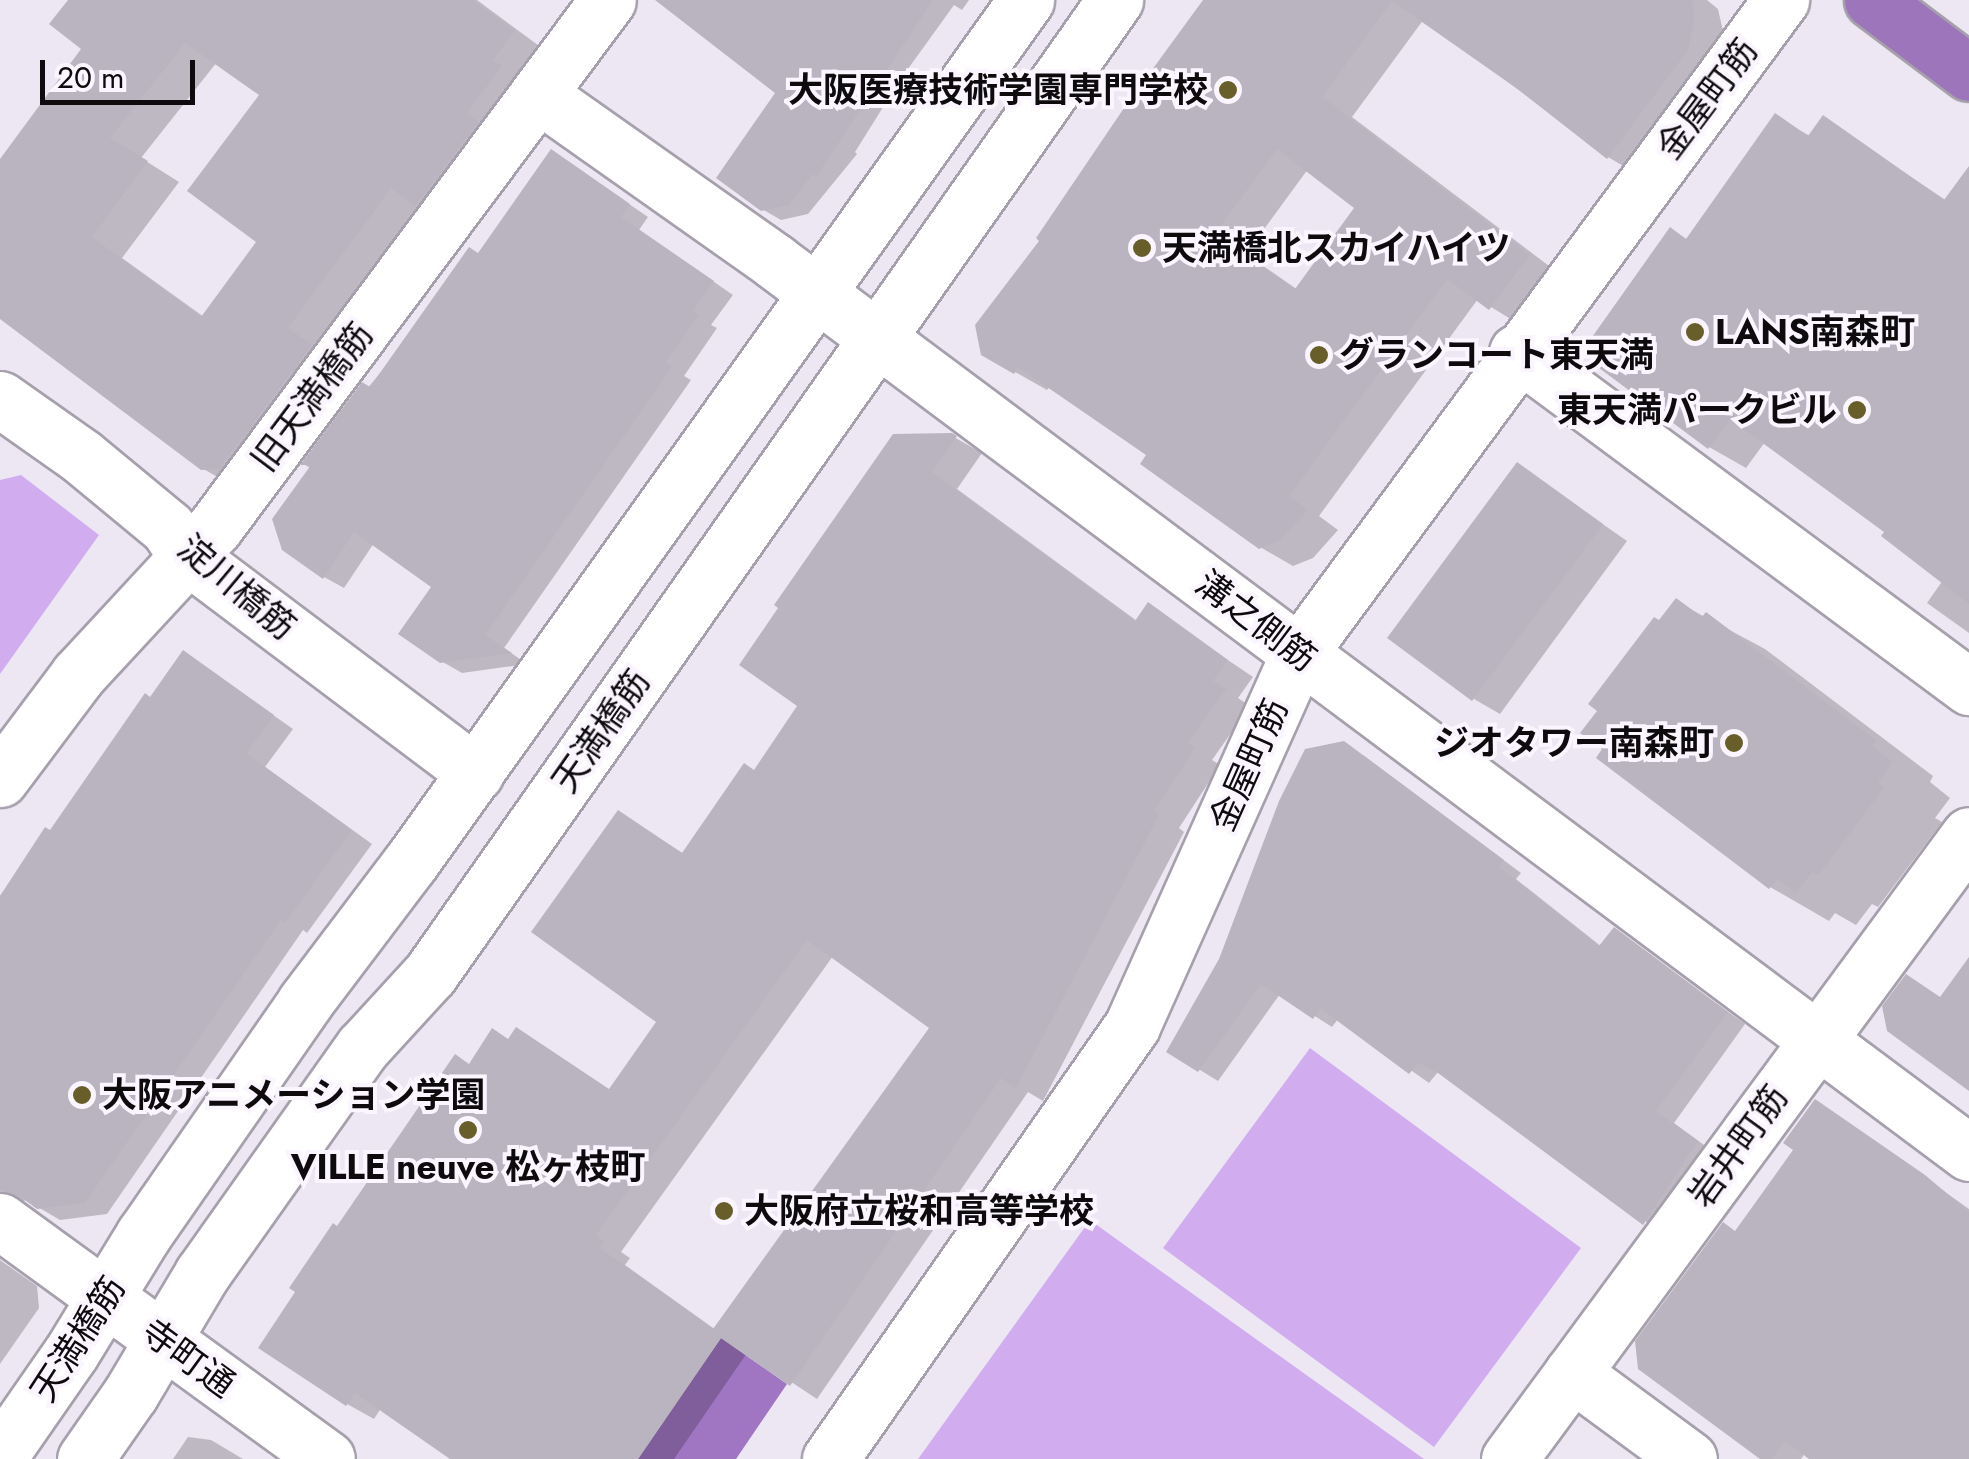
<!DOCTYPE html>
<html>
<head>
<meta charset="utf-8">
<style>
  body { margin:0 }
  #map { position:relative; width:1969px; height:1459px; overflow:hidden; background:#ede7f3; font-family:Jost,"Noto Sans JP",sans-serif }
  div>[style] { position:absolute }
  .green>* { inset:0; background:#d1adf0 }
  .water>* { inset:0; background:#a075c2 }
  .shadow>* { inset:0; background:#0003 }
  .building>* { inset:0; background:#bab4c0 }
  .roads { filter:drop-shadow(2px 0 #a6a0ac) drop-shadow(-2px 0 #a6a0ac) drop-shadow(0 2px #a6a0ac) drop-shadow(0 -2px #a6a0ac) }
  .minor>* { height:55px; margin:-27.5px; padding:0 27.5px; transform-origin:27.5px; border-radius:27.5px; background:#fff }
  .highway>* { height:55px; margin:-27.5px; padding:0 27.5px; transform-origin:27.5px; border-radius:27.5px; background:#9c75bb }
  .dots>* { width:28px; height:28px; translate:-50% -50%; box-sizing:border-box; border:5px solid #faf5fe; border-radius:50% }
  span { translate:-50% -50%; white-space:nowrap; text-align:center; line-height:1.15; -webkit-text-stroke:8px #faf5fe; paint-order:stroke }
  .poi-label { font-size:35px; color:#0d0b0e; font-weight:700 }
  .right { translate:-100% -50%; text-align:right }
  .left { translate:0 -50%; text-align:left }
  .street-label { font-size:35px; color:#0d0b0e }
  .scale { position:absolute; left:40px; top:60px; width:155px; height:45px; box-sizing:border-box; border:5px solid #0d0b0e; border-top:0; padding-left:12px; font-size:30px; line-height:35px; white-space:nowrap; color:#0d0b0e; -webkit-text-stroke:8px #faf5fe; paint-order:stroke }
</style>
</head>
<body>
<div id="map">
  <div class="green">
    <i style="clip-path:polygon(21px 475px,99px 535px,0 674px,0 480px)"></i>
    <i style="clip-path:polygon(1310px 1048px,1581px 1248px,1434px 1447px,1163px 1248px)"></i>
    <i style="clip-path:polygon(1090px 1220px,1137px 1254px,1424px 1459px,918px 1459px)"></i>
  </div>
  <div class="water">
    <i style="clip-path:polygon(721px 1338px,787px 1384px,736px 1459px,638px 1459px)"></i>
  </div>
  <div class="shadow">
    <i style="clip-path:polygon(evenodd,69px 0,477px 0,546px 51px,236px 488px,202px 468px,0 316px,0 161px,85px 49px,69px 0,217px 62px,262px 94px,260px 241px,204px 317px,122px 258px,179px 182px,141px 158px,217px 62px)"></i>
    <i style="clip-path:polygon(659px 0,969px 0,962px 10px,954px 5px,900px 80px,855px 152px,857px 154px,808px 214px,781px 220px,762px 209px,778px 92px)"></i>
    <i style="clip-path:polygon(evenodd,1206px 0,1707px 0,1718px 9px,1726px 44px,1640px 176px,1608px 157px,1424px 19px,1352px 117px,1561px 275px,1522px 326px,1478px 299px,1319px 516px,1338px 530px,1313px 558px,1293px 566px,1260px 547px,1150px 455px,1050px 386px,1047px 390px,983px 354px,1043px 240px,1206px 0,1308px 169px,1358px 207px,1298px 290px,1246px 254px,1308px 169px)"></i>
    <i style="clip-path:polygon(1776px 117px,1810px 136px,1823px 118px,1947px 201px,1969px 200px,1969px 633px,1927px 603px,1943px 580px,1888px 532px,1765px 442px,1746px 468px,1709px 447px,1671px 230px,1688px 240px)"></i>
    <i style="clip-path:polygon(571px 164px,648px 217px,639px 230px,733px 295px,711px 325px,717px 328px,684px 376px,691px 380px,504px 648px,527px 664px,462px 673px,441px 661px,434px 586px,374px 543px,344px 588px,324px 577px,311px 469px,304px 464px,479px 255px)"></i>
    <i style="clip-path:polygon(evenodd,952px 436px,982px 453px,957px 489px,1137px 621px,1148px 606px,1253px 677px,1238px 698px,1250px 706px,1212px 760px,1220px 765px,1179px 828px,1184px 832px,1043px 1101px,1028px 1092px,817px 1399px,747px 1353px,674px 1459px,455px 1459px,381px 1408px,374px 1419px,347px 1404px,338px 1229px,470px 1066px,510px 1041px,611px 1091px,660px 1021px,619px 813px,684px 854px,755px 772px,801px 706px,952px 436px,833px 956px,933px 1027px,716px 1330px,625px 1265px,630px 1258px,621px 1252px,833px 956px)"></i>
    <i style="clip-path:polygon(1518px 465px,1627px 541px,1500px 714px,1474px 699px)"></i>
    <i style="clip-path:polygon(1677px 602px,1765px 649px,1933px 776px,1930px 782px,1950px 798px,1935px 818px,1942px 822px,1878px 907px,1872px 904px,1856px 925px,1835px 913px,1829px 921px,1770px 887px,1660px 623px)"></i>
    <i style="clip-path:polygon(204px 666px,293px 729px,265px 767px,372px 844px,307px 933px,303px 930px,107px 1214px,60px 1220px,26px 1200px,0 1210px,0 896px,151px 700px)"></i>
    <i style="clip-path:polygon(1363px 755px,1521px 873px,1516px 879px,1602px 947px,1614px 930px,1745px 1024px,1674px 1123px,1715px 1153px,1663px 1234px,1438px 1072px,1429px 1083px,1338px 1019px,1332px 1027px,1280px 994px,1218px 1081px,1169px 1051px)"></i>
    <i style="clip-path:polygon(1836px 1114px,1969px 1209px,1969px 1459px,1813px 1459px,1805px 1453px,1801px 1459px,1765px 1459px,1737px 1233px)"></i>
    <i style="clip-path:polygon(0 1260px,37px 1286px,39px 1308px,0 1364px)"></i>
    <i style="clip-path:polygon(188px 1437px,211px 1440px,243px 1459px,173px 1459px)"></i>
  </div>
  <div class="building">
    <i style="clip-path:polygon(evenodd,68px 0,473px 0,515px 31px,493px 60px,502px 66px,467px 113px,478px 122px,438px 176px,415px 206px,391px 188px,288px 328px,312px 345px,219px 469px,201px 470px,0 319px,0 159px,81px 49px,49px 24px,68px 0,185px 43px,259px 95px,187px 191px,256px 242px,201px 317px,92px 237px,148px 161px,110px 138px,185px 43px)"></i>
    <i style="clip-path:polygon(655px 0,933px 0,816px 177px,812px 174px,789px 205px,761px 211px,716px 178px,775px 93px)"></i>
    <i style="clip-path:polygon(evenodd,1203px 0,1693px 0,1694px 24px,1688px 50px,1607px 159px,1519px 90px,1392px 1px,1322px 97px,1530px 255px,1489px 310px,1447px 279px,1289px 496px,1308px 510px,1280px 540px,1259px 549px,1140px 464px,1146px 455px,1018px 367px,1014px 374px,981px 355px,975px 325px,1039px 241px,1036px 238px,1122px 111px,1203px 0,1277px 149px,1354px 208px,1295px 289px,1215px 234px,1277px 149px)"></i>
    <i style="clip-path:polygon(1775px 113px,1808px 136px,1823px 115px,1944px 200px,1969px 166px,1969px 604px,1881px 536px,1884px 532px,1730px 419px,1708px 449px,1595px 365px,1590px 340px,1670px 227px,1686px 239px)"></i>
    <i style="clip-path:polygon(551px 149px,630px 204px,621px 217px,714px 281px,693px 311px,699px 315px,666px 362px,672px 367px,485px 635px,512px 653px,440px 663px,398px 634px,431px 587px,354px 532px,323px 579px,282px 550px,272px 519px,311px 465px,300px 465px,362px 382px,370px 387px,469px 247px,478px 253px)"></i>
    <i style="clip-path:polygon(evenodd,952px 433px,957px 436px,932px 472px,1135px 621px,1148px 602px,1228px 660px,1213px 681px,1226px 689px,1188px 743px,1195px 748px,1154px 811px,1159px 815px,1016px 1088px,1001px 1078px,790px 1386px,721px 1338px,638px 1459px,450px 1459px,355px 1393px,346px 1406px,258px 1348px,295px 1292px,289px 1288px,333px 1223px,337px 1226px,455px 1054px,469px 1064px,492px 1028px,508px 1039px,516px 1027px,609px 1089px,656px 1022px,531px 932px,618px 810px,682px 853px,744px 763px,754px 770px,797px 706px,739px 665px,778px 608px,774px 605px,893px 434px,952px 433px,807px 940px,929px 1028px,713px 1329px,600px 1248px,605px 1242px,596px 1235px,807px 940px)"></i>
    <i style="clip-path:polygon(1517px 462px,1603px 524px,1472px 701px,1387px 638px)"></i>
    <i style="clip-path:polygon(1676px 598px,1702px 617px,1706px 612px,1876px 740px,1872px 746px,1893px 762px,1878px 782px,1884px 787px,1818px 875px,1812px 872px,1796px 893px,1777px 879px,1769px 889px,1596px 758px,1602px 749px,1580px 733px,1597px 711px,1588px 704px,1654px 617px,1659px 620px)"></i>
    <i style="clip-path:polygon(183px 650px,274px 715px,246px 753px,352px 830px,285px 923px,281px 920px,85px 1203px,37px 1209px,18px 1195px,0 1190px,0 896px,45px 827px,50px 830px,145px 693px,150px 697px)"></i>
    <i style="clip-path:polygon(1344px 741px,1504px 860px,1499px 867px,1599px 946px,1614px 927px,1728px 1012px,1656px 1111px,1698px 1141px,1643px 1225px,1438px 1073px,1418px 1063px,1409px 1074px,1320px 1008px,1313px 1019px,1261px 984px,1198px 1072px,1166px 1052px,1219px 959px,1279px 801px,1305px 749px)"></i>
    <i style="clip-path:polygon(1969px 957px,1969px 1091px,1887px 1031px,1882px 1006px,1906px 974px,1940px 997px)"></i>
    <i style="clip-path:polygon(1815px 1099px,1925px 1175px,1969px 1212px,1969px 1459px,1809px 1459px,1785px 1441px,1772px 1459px,1760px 1459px,1638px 1369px,1635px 1341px,1723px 1222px,1735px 1231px,1793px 1150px,1783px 1143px)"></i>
  </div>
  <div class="roads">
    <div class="minor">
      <i style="left:539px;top:95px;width:288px;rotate:35.2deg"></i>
      <i style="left:774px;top:261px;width:1491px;rotate:36.74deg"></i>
      <i style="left:1517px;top:352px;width:563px;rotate:36.54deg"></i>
      <i style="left:0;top:399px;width:99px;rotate:35.1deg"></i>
      <i style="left:81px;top:456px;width:113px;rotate:39.6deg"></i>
      <i style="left:168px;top:528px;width:31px;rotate:57deg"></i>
      <i style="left:185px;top:554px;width:364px;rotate:37deg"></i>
      <i style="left:0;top:779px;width:130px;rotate:-53.1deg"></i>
      <i style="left:78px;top:675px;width:202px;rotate:-47.2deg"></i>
      <i style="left:215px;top:527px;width:657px;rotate:-53.29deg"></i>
      <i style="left:0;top:1221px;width:404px;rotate:36deg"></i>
      <i style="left:1572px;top:1373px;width:145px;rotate:36.3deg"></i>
      <i style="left:0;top:1455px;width:124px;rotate:-55.2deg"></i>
      <i style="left:71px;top:1353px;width:140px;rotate:-58.5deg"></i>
      <i style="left:144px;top:1234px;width:282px;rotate:-55.2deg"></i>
      <i style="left:305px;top:1002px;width:176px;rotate:-52.9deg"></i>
      <i style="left:411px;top:862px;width:1059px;rotate:-54.49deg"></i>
      <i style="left:85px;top:1459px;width:80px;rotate:-55.1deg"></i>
      <i style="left:131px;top:1393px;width:139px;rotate:-59.2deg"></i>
      <i style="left:202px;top:1274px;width:278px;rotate:-54.7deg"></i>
      <i style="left:363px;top:1047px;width:99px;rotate:-47.5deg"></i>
      <i style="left:430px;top:974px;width:1191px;rotate:-54.88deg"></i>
      <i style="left:830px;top:1459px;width:528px;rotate:-55.11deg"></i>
      <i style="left:1132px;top:1026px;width:409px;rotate:-65.9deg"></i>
      <i style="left:1299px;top:653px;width:812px;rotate:-53.57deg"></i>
      <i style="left:1509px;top:1459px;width:775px;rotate:-53.6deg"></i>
    </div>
    <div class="highway">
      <i style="left:1872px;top:0;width:121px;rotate:37deg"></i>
    </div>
  </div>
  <div class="dots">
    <i style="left:1228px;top:90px;background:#675e2a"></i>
    <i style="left:1142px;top:248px;background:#675e2a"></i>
    <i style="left:1695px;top:332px;background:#675e2a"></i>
    <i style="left:1319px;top:355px;background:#675e2a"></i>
    <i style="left:1857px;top:410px;background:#675e2a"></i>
    <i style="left:1734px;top:743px;background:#675e2a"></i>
    <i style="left:82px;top:1095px;background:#675e2a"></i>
    <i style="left:468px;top:1130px;background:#675e2a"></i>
    <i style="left:724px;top:1211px;background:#675e2a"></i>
  </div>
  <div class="poi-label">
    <span class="right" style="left:1208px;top:90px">大阪医療技術学園専門学校</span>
    <span class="left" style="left:1162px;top:248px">天満橋北スカイハイツ</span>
    <span class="left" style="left:1715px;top:332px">LANS南森町</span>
    <span class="left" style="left:1339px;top:355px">グランコート東天満</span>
    <span class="right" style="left:1837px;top:410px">東天満パークビル</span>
    <span class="right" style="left:1714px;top:743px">ジオタワー南森町</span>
    <span class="left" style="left:102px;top:1095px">大阪アニメーション学園</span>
    <span style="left:468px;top:1167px">VILLE neuve 松ヶ枝町</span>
    <span class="left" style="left:744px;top:1211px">大阪府立桜和高等学校</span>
  </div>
  <div class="street-label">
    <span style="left:1707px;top:99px;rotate:-53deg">金屋町筋</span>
    <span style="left:312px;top:397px;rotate:-53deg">旧天満橋筋</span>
    <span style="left:237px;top:587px;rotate:40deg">淀川橋筋</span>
    <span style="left:1256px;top:621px;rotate:37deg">溝之側筋</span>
    <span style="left:601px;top:731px;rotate:-55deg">天満橋筋</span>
    <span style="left:1249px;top:765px;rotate:-66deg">金屋町筋</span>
    <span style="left:1738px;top:1146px;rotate:-54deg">岩井町筋</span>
    <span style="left:78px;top:1339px;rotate:-57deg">天満橋筋</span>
    <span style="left:188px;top:1358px;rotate:36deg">寺町通</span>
  </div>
  <div class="scale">20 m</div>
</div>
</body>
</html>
